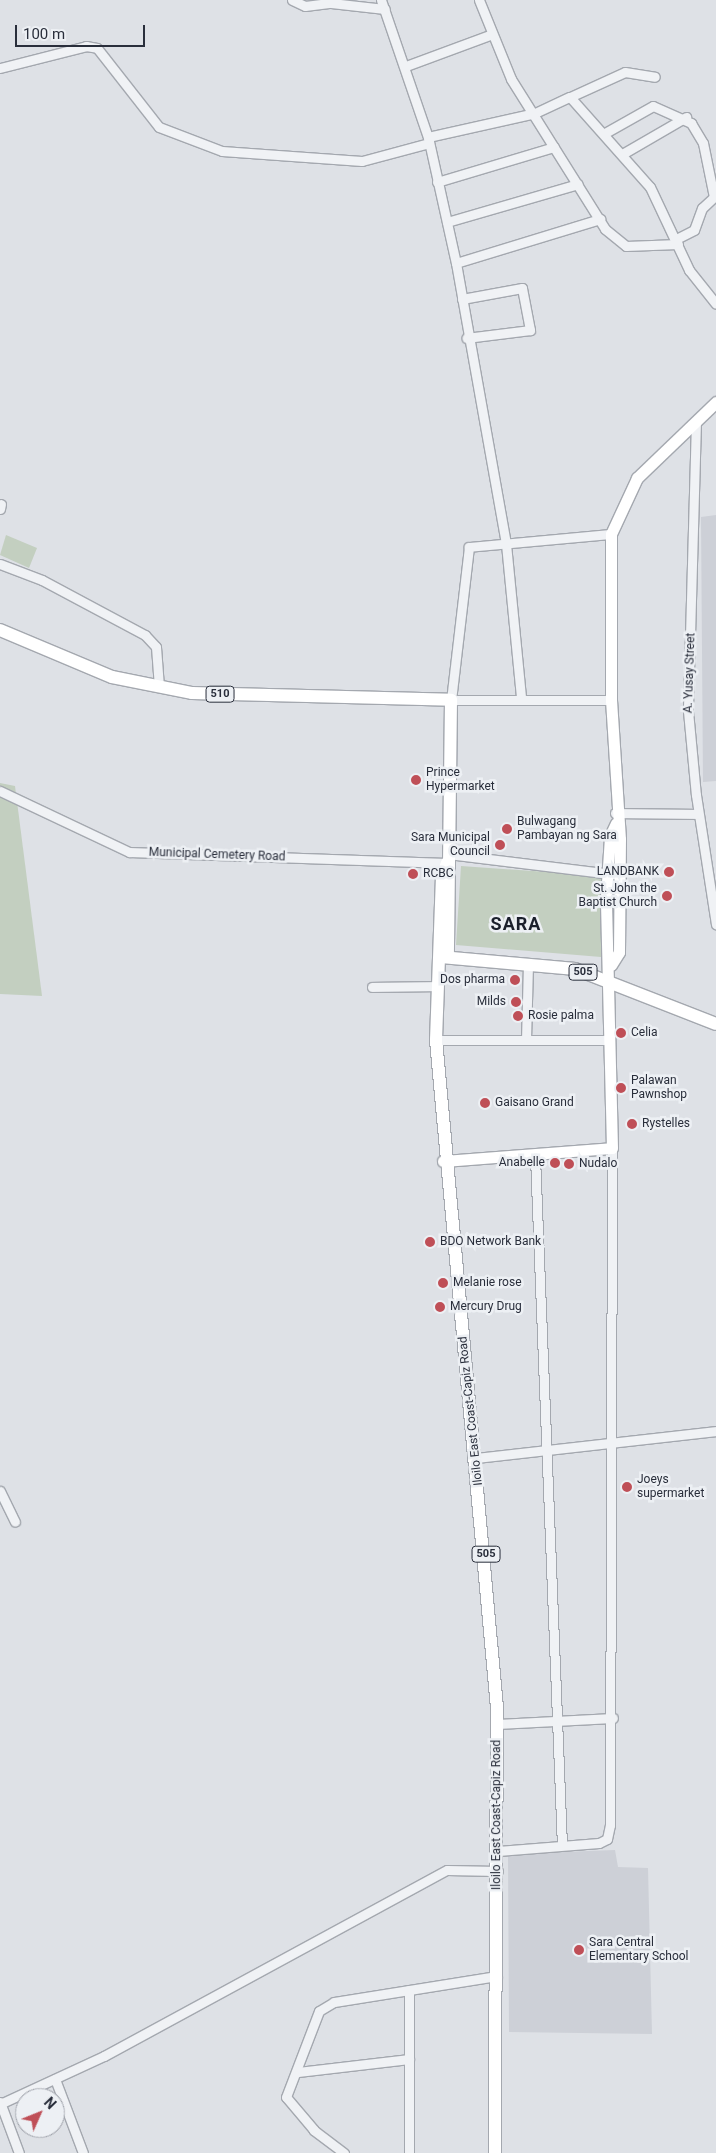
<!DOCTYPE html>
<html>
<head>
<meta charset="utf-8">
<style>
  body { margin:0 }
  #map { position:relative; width:716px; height:2153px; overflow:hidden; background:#dee1e6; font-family:Roboto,sans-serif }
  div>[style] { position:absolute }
  .built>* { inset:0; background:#cdd0d7 }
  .green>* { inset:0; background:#c3cfc0 }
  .roads { filter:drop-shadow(1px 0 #a4a8af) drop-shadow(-1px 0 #a4a8af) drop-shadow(0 1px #a4a8af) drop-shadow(0 -1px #a4a8af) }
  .street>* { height:9px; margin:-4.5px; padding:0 4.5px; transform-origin:4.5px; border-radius:4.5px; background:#f0f2f5 }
  .secondary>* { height:11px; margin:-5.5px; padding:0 5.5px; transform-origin:5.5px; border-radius:5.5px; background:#fff }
  .primary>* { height:12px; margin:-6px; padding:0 6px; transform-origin:6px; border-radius:6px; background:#fff }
  .dots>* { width:14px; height:14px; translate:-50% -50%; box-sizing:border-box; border:2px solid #edf0f4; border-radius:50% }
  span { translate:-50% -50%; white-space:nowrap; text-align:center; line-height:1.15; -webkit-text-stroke:5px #edf0f4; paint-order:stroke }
  .shield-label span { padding:1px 4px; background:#edf0f4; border:1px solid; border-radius:4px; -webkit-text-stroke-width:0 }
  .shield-label { font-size:11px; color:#292e3b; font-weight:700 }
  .street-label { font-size:12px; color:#292e3b }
  .poi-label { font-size:12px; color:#292e3b }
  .left { translate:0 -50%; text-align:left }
  .right { translate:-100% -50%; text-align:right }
  .district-label { font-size:18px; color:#1b202c; font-weight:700; letter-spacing:1px }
  .north { position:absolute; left:15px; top:2088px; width:50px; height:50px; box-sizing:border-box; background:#edf0f4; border:1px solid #9fa2aa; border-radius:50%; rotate:46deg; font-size:14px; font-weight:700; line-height:20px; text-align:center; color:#292e3b }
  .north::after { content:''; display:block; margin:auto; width:18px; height:22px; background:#bf4f57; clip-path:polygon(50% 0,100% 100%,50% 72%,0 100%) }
  .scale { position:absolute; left:15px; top:25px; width:130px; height:22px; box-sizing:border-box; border:2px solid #292e3b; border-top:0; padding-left:6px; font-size:15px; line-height:18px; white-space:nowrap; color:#292e3b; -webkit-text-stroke:4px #edf0f4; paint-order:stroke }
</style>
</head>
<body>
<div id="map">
  <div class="built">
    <i style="clip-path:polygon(716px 515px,716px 781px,703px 782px,701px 517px)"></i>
    <i style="clip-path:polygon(615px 1850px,618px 1867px,648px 1868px,652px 2034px,509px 2032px,508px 1854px)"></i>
  </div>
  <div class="green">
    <i style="clip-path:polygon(6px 535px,37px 548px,29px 568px,0 555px)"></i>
    <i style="clip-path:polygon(0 783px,15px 786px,42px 996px,0 994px)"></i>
    <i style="clip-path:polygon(461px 866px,604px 876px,601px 957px,456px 945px)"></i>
  </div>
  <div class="roads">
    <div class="street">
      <i style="left:292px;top:0;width:14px;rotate:25deg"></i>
      <i style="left:305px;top:6px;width:26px;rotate:-7deg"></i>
      <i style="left:331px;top:3px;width:54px;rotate:6.3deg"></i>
      <i style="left:381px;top:0;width:145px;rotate:71.1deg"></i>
      <i style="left:428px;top:137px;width:129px;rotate:77.5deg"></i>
      <i style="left:456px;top:263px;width:285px;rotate:79.9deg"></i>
      <i style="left:506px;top:544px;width:155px;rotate:84.4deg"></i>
      <i style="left:479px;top:0;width:85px;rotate:67.9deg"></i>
      <i style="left:511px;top:79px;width:177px;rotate:57.9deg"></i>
      <i style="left:605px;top:229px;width:27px;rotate:39deg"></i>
      <i style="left:626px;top:246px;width:52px;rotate:-2.2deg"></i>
      <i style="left:406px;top:66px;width:90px;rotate:-20.3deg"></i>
      <i style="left:0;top:68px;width:89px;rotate:-14.3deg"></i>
      <i style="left:86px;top:46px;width:11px;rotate:10deg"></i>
      <i style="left:97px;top:48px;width:100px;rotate:51.9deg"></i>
      <i style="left:159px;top:127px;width:67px;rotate:20.9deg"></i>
      <i style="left:222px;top:151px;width:140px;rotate:4.1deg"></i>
      <i style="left:362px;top:161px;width:69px;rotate:-15deg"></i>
      <i style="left:570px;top:97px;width:60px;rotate:-24.4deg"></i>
      <i style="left:625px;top:72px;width:30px;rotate:9deg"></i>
      <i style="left:605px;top:133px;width:55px;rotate:-29.4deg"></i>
      <i style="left:653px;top:106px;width:42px;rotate:24.1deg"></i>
      <i style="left:691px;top:123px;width:23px;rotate:59deg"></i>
      <i style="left:703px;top:143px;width:55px;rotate:78.5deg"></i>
      <i style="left:714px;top:197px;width:16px;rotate:137deg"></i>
      <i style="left:702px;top:208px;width:23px;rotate:110deg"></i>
      <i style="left:694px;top:230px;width:20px;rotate:153deg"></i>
      <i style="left:428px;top:137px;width:110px;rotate:-12.6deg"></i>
      <i style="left:535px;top:113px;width:38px;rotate:-25deg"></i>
      <i style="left:570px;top:97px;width:120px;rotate:48.4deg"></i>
      <i style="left:650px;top:187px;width:92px;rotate:64.8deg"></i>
      <i style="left:689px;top:270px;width:43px;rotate:51.5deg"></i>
      <i style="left:624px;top:153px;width:72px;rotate:-30.1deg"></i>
      <i style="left:437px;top:182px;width:122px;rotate:-16.7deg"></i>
      <i style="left:447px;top:222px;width:136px;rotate:-16.2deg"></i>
      <i style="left:456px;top:263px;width:151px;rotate:-17deg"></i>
      <i style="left:462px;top:299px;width:61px;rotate:-10.4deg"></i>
      <i style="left:522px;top:288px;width:43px;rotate:79.2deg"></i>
      <i style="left:530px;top:330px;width:64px;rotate:172.8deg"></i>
      <i style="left:696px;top:421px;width:290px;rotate:91.6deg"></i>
      <i style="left:688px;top:711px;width:84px;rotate:84.6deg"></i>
      <i style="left:696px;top:795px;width:131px;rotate:81.2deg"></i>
      <i style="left:0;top:509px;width:5px;rotate:-79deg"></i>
      <i style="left:611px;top:534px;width:143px;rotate:174.8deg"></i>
      <i style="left:469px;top:547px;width:154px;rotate:96.7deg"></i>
      <i style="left:451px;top:700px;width:160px"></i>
      <i style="left:0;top:564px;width:45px;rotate:20.9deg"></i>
      <i style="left:42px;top:580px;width:117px;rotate:28.1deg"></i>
      <i style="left:145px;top:635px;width:16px;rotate:47deg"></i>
      <i style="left:156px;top:647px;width:40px;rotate:85.7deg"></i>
      <i style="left:0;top:791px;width:143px;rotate:25.3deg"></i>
      <i style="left:129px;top:852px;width:318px;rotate:2deg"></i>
      <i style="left:615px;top:813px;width:83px;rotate:0.7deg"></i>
      <i style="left:448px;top:854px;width:171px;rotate:7deg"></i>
      <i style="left:372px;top:987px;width:66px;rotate:-0.9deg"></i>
      <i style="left:436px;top:1040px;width:174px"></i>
      <i style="left:526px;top:1040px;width:76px;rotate:-88.5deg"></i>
      <i style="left:535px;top:1156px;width:690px;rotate:87.76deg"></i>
      <i style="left:476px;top:1458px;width:242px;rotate:-6.4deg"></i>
      <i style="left:0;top:1491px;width:34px;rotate:64deg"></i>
      <i style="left:497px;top:1724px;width:116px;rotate:-3deg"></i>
      <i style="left:498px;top:1851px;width:101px;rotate:-4.5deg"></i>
      <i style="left:599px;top:1843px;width:9px;rotate:-27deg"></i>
      <i style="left:607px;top:1839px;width:14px;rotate:-78deg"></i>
      <i style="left:610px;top:1825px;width:677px;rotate:-89.83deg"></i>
      <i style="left:298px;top:2072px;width:112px;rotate:-6.7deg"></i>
      <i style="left:55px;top:2079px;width:79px;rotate:69.3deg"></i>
      <i style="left:0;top:2102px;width:54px;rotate:69.6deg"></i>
      <i style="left:0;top:2104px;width:115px;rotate:-24.8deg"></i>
      <i style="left:104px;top:2056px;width:390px;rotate:-28.5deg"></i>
      <i style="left:447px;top:1870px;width:51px;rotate:1.1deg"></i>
      <i style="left:344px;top:2153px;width:38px;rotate:-143deg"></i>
      <i style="left:314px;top:2130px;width:43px;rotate:-130.3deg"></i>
      <i style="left:286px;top:2097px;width:92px;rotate:-69deg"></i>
      <i style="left:319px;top:2011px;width:17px;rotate:-31deg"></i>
      <i style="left:334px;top:2002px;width:165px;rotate:-9.1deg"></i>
      <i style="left:409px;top:2153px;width:163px;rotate:-90deg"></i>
    </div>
    <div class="secondary">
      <i style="left:611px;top:965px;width:15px;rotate:-58deg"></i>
      <i style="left:619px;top:952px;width:113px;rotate:-89.5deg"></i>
      <i style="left:620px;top:839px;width:139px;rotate:-93.7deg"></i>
      <i style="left:611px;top:700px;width:166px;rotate:-90deg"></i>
      <i style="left:611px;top:534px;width:62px;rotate:-65.1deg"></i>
      <i style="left:637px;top:478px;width:110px;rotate:-43.9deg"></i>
      <i style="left:443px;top:1161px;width:169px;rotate:-4.4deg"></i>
      <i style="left:612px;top:1148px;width:251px;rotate:-91.4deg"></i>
      <i style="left:606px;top:897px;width:61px;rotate:-86.2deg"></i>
      <i style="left:610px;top:836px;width:14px;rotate:-65deg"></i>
    </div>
    <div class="primary">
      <i style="left:0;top:630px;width:121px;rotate:22.8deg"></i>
      <i style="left:112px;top:677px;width:82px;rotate:11.3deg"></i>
      <i style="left:192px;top:693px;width:259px;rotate:1.5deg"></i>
      <i style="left:451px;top:700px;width:256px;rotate:90.7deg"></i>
      <i style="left:447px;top:863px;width:14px;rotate:111deg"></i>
      <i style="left:442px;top:876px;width:164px;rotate:92.1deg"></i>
      <i style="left:436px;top:1040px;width:671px;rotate:84.78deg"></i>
      <i style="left:497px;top:1708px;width:445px;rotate:90.3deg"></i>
      <i style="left:441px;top:957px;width:135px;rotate:5.1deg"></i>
      <i style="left:575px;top:969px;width:151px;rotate:21.3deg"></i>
    </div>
  </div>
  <div class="dots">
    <i style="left:416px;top:780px;background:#bf4f57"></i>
    <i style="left:507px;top:829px;background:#bf4f57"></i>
    <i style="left:500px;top:845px;background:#bf4f57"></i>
    <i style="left:669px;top:872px;background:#bf4f57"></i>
    <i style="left:413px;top:874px;background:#bf4f57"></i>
    <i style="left:667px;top:896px;background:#bf4f57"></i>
    <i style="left:515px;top:980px;background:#bf4f57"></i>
    <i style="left:516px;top:1002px;background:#bf4f57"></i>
    <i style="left:518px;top:1016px;background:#bf4f57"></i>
    <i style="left:621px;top:1033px;background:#bf4f57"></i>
    <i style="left:621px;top:1088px;background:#bf4f57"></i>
    <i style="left:485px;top:1103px;background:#bf4f57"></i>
    <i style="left:632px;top:1124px;background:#bf4f57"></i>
    <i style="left:555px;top:1163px;background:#bf4f57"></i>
    <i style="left:569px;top:1164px;background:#bf4f57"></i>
    <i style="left:430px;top:1242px;background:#bf4f57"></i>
    <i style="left:443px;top:1283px;background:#bf4f57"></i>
    <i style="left:440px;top:1307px;background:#bf4f57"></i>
    <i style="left:627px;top:1487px;background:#bf4f57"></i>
    <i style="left:579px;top:1950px;background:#bf4f57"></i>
  </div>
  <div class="shield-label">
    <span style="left:220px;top:694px">510</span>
    <span style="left:583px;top:972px">505</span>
    <span style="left:486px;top:1554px">505</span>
  </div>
  <div class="street-label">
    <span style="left:690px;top:673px;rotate:-88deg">A. Yusay Street</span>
    <span style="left:217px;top:855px;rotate:2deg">Municipal Cemetery Road</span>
    <span style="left:471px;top:1411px;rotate:-96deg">Iloilo East Coast-Capiz Road</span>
    <span style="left:497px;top:1815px;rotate:-90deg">Iloilo East Coast-Capiz Road</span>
  </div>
  <div class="poi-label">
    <span class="left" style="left:426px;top:780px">Prince<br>Hypermarket</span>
    <span class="left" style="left:517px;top:829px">Bulwagang<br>Pambayan ng Sara</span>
    <span class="right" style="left:490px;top:845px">Sara Municipal<br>Council</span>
    <span class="right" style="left:659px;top:872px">LANDBANK</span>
    <span class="left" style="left:423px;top:874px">RCBC</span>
    <span class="right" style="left:657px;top:896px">St. John the<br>Baptist Church</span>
    <span class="right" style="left:505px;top:980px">Dos pharma</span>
    <span class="right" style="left:506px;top:1002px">Milds</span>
    <span class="left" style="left:528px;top:1016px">Rosie palma</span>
    <span class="left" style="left:631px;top:1033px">Celia</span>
    <span class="left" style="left:631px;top:1088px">Palawan<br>Pawnshop</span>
    <span class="left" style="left:495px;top:1103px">Gaisano Grand</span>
    <span class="left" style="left:642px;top:1124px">Rystelles</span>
    <span class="right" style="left:545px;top:1163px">Anabelle</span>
    <span class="left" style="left:579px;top:1164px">Nudalo</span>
    <span class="left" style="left:440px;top:1242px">BDO Network Bank</span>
    <span class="left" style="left:453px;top:1283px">Melanie rose</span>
    <span class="left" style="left:450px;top:1307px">Mercury Drug</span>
    <span class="left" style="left:637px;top:1487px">Joeys<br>supermarket</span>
    <span class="left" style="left:589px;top:1950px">Sara Central<br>Elementary School</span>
  </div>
  <div class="district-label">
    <span style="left:516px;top:924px">SARA</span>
  </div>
  <div class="north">N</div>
  <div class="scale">100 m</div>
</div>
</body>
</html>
